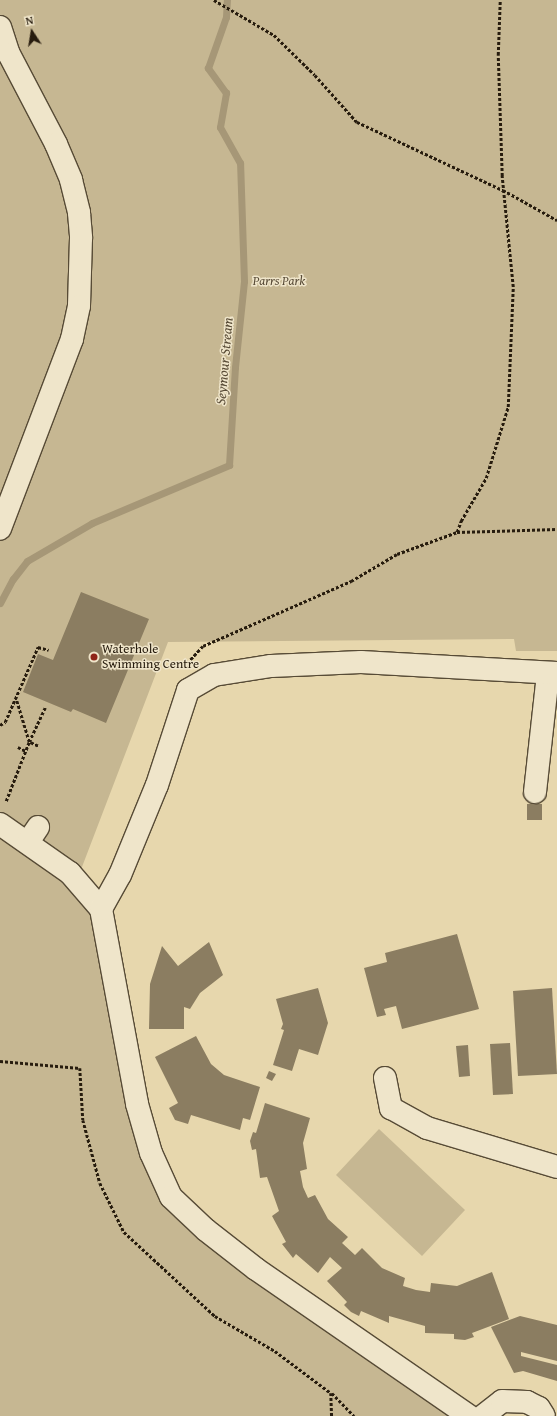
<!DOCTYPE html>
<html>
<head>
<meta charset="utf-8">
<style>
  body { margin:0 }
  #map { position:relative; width:557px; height:1416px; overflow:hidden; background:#e7d7ad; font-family:"Gentium Book Plus",serif }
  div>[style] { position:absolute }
  .green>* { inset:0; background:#c6b792 }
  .stream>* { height:7px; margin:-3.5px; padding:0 3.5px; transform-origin:3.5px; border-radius:3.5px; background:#a69777 }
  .building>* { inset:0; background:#8b7d61 }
  .path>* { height:2.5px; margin-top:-1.25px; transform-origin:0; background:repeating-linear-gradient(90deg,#271c0e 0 3px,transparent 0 5px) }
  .roads { filter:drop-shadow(1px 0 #574b36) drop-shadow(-1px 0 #574b36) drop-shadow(0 1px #574b36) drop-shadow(0 -1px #574b36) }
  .minor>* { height:22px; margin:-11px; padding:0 11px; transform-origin:11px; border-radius:11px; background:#efe5ca }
  .dots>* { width:11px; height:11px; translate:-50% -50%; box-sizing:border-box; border:2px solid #efe5ca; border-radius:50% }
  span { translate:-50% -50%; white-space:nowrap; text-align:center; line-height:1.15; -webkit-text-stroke:3px #efe5ca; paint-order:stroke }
  .park-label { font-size:13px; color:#574a36; font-style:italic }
  .poi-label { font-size:13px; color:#271c0e }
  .left { translate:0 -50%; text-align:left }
  .water-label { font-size:14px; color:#5a4d38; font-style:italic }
  .north { position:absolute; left:12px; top:12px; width:40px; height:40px; -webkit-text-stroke:3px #efe5ca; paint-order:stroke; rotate:348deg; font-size:11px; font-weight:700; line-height:16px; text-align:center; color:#271c0e }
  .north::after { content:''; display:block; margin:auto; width:14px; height:18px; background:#271c0e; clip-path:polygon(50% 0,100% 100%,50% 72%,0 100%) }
</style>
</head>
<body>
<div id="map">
  <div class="green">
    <i style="clip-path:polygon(0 0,557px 0,557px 651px,516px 651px,514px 639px,168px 642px,77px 880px,115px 976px,171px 1197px,469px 1416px,0 1416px)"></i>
    <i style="clip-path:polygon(379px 1129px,465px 1210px,422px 1256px,336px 1175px)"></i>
  </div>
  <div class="stream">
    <i style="left:0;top:603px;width:27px;rotate:-62deg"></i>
    <i style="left:13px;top:579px;width:23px;rotate:-52deg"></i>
    <i style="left:27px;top:561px;width:75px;rotate:-30.3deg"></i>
    <i style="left:92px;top:523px;width:149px;rotate:-22.9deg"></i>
    <i style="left:229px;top:465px;width:98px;rotate:-86.5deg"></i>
    <i style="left:235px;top:367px;width:86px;rotate:-84deg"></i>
    <i style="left:244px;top:281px;width:118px;rotate:-91.9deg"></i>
    <i style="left:240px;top:163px;width:41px;rotate:-119.1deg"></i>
    <i style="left:220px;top:127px;width:35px;rotate:-80deg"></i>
    <i style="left:226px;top:93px;width:31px;rotate:-126deg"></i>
    <i style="left:208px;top:68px;width:54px;rotate:-70.6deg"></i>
    <i style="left:226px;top:17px;width:17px;rotate:-87deg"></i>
  </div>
  <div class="building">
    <i style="clip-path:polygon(81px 592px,149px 619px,106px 723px,73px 709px,71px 712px,23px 692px,38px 654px,53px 660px)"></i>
    <i style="clip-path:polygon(527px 804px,542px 804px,542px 820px,527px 820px)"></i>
    <i style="clip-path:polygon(457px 934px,479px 1009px,402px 1029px,396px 1006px,384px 1009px,386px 1015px,377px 1017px,364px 968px,387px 962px,385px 953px)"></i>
    <i style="clip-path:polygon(209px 942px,223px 975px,200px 993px,190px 1009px,184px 1007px,184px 1029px,149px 1029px,150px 984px,162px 946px,178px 966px)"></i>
    <i style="clip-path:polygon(318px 988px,328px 1023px,318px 1055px,299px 1049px,292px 1071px,273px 1065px,284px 1030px,281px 1029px,283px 1024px,276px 999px)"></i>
    <i style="clip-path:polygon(552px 988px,557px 1074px,518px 1076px,513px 991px)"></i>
    <i style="clip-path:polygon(196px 1036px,211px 1064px,224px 1075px,260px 1087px,250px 1120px,243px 1118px,240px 1130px,191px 1115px,188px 1124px,175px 1120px,169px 1108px,178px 1103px,155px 1057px)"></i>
    <i style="clip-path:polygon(510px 1043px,513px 1094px,493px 1095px,490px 1044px)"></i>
    <i style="clip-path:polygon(468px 1045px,470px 1076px,459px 1077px,456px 1046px)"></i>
    <i style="clip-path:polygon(269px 1071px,276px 1074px,272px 1081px,266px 1078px)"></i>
    <i style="clip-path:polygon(265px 1103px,310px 1118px,303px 1143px,307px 1169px,300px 1171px,303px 1187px,308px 1198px,315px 1195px,328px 1219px,348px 1237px,342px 1243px,355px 1255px,362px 1248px,382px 1268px,405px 1278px,403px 1286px,416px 1290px,430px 1292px,431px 1283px,457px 1286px,492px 1272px,509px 1319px,472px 1333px,474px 1337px,465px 1340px,454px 1339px,454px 1334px,425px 1333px,425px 1326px,389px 1316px,389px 1323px,361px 1311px,359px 1316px,351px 1312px,344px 1305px,347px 1302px,327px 1281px,342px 1268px,330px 1257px,318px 1273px,296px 1254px,293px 1258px,282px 1244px,286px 1242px,272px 1216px,279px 1211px,267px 1177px,260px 1178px,256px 1149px,252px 1150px,250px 1141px,253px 1132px,256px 1133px)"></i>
    <i style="clip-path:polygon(520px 1316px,557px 1325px,557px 1361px,521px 1352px,521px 1356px,557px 1365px,557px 1381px,523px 1371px,514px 1373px,491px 1327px)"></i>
  </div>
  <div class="path">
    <i style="left:214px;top:0;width:69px;rotate:30.3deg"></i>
    <i style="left:274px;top:35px;width:57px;rotate:44.3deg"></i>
    <i style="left:315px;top:75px;width:63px;rotate:48.2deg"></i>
    <i style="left:357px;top:122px;width:161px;rotate:25deg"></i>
    <i style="left:503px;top:190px;width:62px;rotate:29.1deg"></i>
    <i style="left:457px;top:532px;width:100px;rotate:-1.7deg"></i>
    <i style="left:187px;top:663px;width:23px;rotate:-47deg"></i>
    <i style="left:203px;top:646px;width:162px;rotate:-23.7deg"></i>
    <i style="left:351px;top:581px;width:53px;rotate:-30.4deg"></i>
    <i style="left:397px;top:554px;width:64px;rotate:-20.1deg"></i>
    <i style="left:457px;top:532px;width:12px;rotate:-70deg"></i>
    <i style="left:461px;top:521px;width:50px;rotate:-59.8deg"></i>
    <i style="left:486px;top:478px;width:74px;rotate:-72.8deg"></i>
    <i style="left:508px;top:407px;width:120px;rotate:-87.6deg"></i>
    <i style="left:513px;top:287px;width:112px;rotate:-95.7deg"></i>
    <i style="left:502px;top:176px;width:121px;rotate:-91.9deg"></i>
    <i style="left:498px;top:55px;width:55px;rotate:-87.9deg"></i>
    <i style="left:0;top:725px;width:6px;rotate:-31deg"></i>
    <i style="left:5px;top:722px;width:82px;rotate:-66.3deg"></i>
    <i style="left:38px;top:647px;width:11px;rotate:15deg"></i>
    <i style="left:38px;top:746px;width:10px;rotate:-156deg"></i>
    <i style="left:29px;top:742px;width:38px;rotate:-65deg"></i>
    <i style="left:18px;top:747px;width:9px;rotate:27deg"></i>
    <i style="left:6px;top:801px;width:63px;rotate:-68.7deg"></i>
    <i style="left:29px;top:742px;width:45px;rotate:-106.8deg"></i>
    <i style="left:0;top:1061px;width:80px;rotate:5deg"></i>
    <i style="left:80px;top:1068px;width:52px;rotate:86.7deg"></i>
    <i style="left:83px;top:1120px;width:65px;rotate:74.9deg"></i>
    <i style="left:100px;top:1183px;width:55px;rotate:63.9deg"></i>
    <i style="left:124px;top:1232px;width:124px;rotate:42.7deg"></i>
    <i style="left:215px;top:1316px;width:69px;rotate:30.3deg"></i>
    <i style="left:275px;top:1351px;width:70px;rotate:36.9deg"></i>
    <i style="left:331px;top:1393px;width:23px;rotate:88deg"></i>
    <i style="left:332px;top:1393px;width:32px;rotate:46deg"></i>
  </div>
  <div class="roads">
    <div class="minor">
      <i style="left:0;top:27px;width:28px;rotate:72deg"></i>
      <i style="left:9px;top:54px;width:102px;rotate:62.4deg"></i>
      <i style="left:56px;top:144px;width:39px;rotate:67deg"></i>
      <i style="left:71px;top:180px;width:34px;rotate:76deg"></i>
      <i style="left:79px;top:213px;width:25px;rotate:85deg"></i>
      <i style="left:81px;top:238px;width:68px;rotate:91.7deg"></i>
      <i style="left:79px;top:306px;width:34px;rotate:102deg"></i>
      <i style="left:72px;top:339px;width:203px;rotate:110.8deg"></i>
      <i style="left:535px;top:792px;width:119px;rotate:-83.7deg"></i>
      <i style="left:0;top:824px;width:85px;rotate:35deg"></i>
      <i style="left:70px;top:873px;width:48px;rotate:49.3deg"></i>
      <i style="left:101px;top:909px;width:198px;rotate:79.5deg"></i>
      <i style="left:137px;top:1104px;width:51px;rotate:74.1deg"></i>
      <i style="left:151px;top:1153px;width:48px;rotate:65.6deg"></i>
      <i style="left:171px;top:1197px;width:48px;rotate:43.3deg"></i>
      <i style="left:206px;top:1230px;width:63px;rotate:38deg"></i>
      <i style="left:256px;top:1269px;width:259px;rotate:34.6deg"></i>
      <i style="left:28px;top:842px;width:18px;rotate:-56deg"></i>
      <i style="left:101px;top:909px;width:39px;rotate:-61deg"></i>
      <i style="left:120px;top:875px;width:97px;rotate:-67.7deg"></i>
      <i style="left:157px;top:785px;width:100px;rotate:-71.9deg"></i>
      <i style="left:188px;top:690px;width:30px;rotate:-30deg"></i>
      <i style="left:214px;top:675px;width:58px;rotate:-9deg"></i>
      <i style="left:271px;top:666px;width:90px;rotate:-2.5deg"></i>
      <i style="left:361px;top:662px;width:196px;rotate:3.2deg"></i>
      <i style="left:385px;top:1078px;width:31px;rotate:79deg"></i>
      <i style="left:391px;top:1108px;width:41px;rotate:29.1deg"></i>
      <i style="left:427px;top:1128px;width:136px;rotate:16.7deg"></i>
      <i style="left:483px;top:1416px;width:24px;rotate:-38deg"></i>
      <i style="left:502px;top:1401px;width:25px;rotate:2deg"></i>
      <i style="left:527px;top:1402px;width:13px;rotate:27deg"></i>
      <i style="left:539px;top:1408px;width:9px;rotate:58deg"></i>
    </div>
  </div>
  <div class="dots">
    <i style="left:94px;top:657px;background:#8f2418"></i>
  </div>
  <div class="park-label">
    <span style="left:279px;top:281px">Parrs Park</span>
  </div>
  <div class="poi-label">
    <span class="left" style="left:102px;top:657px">Waterhole<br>Swimming Centre</span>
  </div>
  <div class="water-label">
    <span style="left:224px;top:361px;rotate:-85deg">Seymour Stream</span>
  </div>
  <div class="north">N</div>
</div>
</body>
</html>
